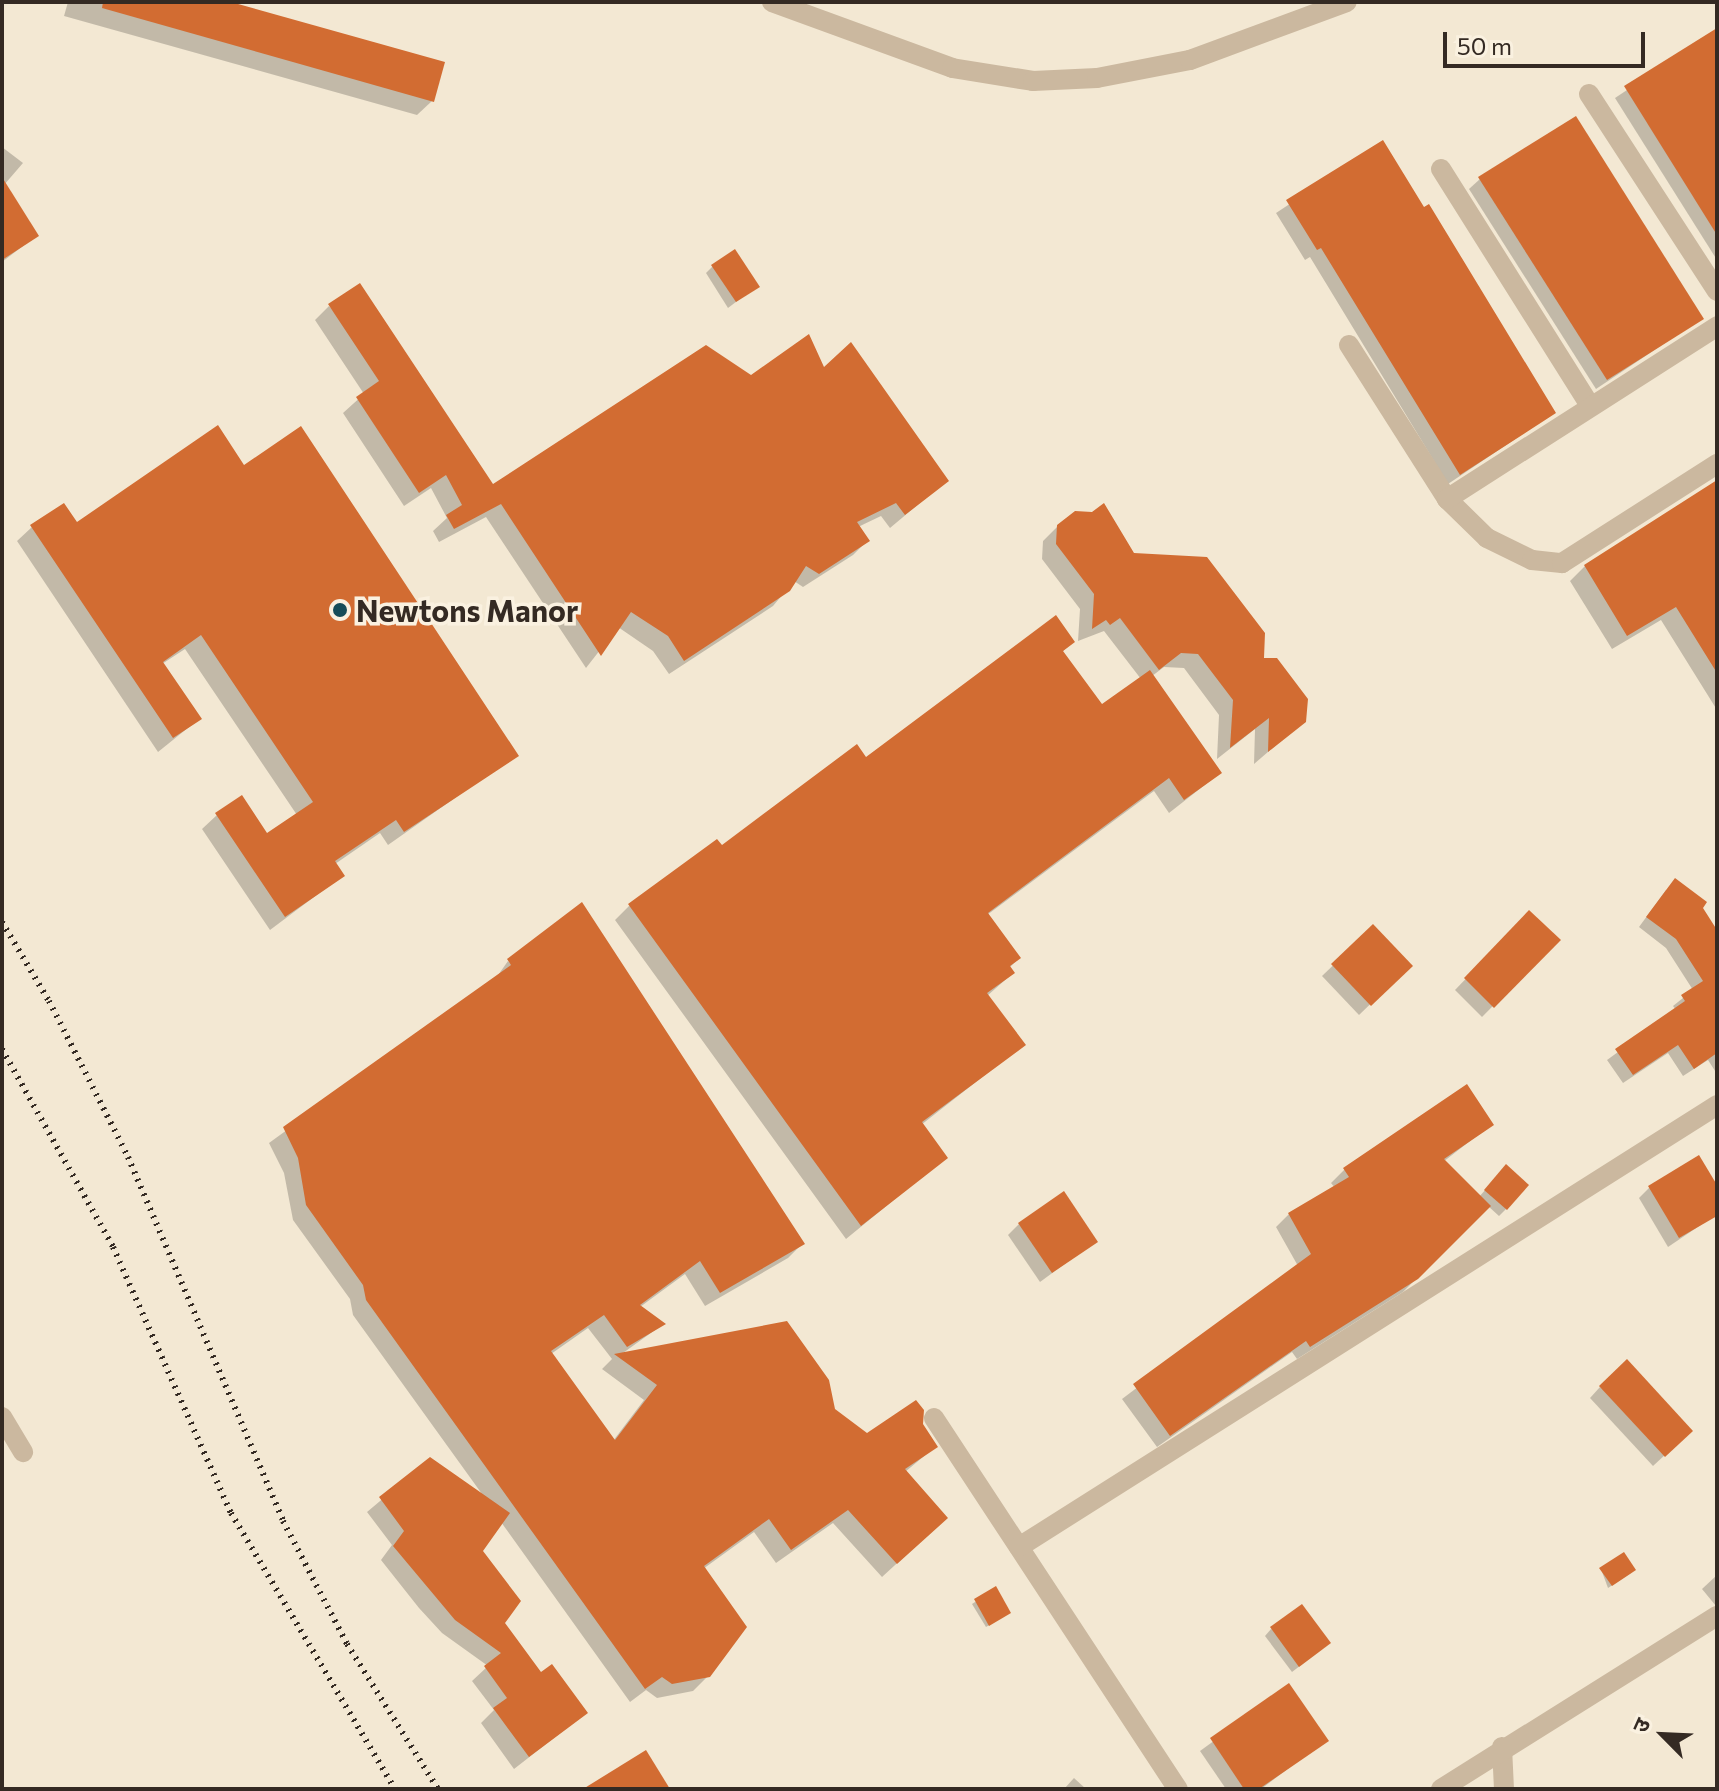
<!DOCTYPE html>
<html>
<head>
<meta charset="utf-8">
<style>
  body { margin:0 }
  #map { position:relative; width:1719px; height:1791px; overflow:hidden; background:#f3e8d3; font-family:Commissioner,"Noto Sans Devanagari",sans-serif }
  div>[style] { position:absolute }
  .shadow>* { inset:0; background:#0003 }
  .building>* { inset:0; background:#d26c32 }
  .minor>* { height:20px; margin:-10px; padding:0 10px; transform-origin:10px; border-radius:10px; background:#cbb89f }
  .rail>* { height:6px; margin-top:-3px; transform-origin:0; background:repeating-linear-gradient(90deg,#342a23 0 2px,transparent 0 8px) }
  .dots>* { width:22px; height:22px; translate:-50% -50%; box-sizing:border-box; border:4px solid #faf1e0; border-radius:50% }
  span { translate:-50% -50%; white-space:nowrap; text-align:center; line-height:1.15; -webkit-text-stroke:7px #faf1e0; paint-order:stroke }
  .poi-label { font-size:30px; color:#342a23; font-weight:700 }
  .left { translate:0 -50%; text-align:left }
  .frame { position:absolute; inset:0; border:4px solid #342a23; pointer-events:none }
  .north { position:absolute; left:1623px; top:1695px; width:80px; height:80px; -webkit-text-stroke:6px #faf1e0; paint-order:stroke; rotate:294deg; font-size:22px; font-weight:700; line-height:32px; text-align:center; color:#342a23 }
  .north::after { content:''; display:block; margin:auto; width:28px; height:36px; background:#342a23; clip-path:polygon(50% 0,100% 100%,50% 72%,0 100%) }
  .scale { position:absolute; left:1443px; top:32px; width:202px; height:36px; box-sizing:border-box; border:4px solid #342a23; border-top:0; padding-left:10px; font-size:24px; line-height:28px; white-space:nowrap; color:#342a23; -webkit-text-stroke:6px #faf1e0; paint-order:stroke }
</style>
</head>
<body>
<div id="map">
  <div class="shadow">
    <i style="clip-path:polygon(68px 2px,224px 2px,432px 101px,417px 115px,64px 16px)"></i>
    <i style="clip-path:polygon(1717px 30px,1717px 260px,1615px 98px)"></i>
    <i style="clip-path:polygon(1382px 143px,1554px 413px,1448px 484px,1310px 257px,1305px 260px,1276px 213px)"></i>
    <i style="clip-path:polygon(2px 147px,23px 163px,4px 185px,36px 236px,2px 262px)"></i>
    <i style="clip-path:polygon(1480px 179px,1701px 319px,1596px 389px,1469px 189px)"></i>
    <i style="clip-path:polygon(713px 266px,757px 286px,728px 308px,706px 273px)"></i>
    <i style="clip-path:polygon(329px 306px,493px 487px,751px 377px,823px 370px,946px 481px,890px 528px,881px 516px,858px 527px,867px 541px,853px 555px,803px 587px,794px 581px,773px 606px,669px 674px,653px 651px,618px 627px,586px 668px,486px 517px,439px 542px,433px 531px,447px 518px,431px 488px,404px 506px,343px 413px,364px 394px,315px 320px)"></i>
    <i style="clip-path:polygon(243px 468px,516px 755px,388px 845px,380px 833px,335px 864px,342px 876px,270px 930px,202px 829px,217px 815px,267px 836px,297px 815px,185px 649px,162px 664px,199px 719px,158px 752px,17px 541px,32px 527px,77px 525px)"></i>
    <i style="clip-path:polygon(1717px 484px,1717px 710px,1661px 620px,1612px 649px,1570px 581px,1585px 566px)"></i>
    <i style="clip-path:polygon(1058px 526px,1133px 555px,1262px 660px,1304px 721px,1254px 764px,1255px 729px,1217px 759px,1219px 715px,1184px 668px,1164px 667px,1152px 676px,1220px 773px,1169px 813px,1154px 791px,987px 915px,1019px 958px,1009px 968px,1013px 973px,987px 996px,1023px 1045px,921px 1125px,945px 1158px,846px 1239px,615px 920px,629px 906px,866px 759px,1073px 642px,1062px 652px,1102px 707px,1141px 679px,1104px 631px,1078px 641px,1080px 609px,1042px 559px,1043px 541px)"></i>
    <i style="clip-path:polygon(1666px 890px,1700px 908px,1717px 934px,1717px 1074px,1708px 1060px,1683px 1076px,1668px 1053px,1623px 1083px,1607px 1060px,1676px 1010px,1673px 1006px,1693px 990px,1666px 948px,1639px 927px)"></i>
    <i style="clip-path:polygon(1529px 913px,1558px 940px,1482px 1017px,1455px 990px)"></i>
    <i style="clip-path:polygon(1373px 927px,1410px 966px,1359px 1015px,1322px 976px)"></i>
    <i style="clip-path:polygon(evenodd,508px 961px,802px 1244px,788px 1258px,705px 1306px,685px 1274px,640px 1307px,662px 1325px,623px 1353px,833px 1410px,867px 1436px,921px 1425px,935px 1447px,905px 1472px,931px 1532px,882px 1577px,833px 1523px,776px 1563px,754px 1532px,703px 1569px,708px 1676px,693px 1691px,657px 1698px,646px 1690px,630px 1702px,501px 1522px,480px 1551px,503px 1623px,540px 1675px,586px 1713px,514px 1769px,481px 1723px,494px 1710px,472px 1681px,488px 1666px,442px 1633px,419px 1608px,381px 1560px,392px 1545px,367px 1512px,430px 1459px,482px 1494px,353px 1315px,350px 1299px,293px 1220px,284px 1173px,269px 1143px,496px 978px,508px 961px,588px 1328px,612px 1359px,602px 1369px,644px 1400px,613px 1441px,551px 1354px,588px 1328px)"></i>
    <i style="clip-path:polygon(1466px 1087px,1492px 1124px,1443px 1162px,1479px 1197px,1499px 1174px,1506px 1209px,1499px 1216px,1488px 1206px,1403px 1292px,1297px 1359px,1292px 1352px,1157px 1447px,1122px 1399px,1298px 1266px,1276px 1227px,1289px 1214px,1335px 1188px,1331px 1183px,1344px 1170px)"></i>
    <i style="clip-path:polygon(1650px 1187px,1717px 1189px,1717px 1214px,1668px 1247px,1639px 1198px)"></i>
    <i style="clip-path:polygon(1019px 1224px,1096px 1241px,1040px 1282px,1008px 1235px)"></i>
    <i style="clip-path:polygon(1600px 1387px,1680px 1441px,1653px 1466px,1590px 1398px)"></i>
    <i style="clip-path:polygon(1601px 1569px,1631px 1573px,1608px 1588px)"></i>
    <i style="clip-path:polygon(1717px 1575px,1717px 1606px,1716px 1606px,1702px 1589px)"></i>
    <i style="clip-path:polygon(995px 1589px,1006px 1615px,986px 1627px,972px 1604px)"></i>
    <i style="clip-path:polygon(1271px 1629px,1321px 1650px,1292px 1672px,1265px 1636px)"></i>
    <i style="clip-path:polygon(1289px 1686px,1326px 1740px,1261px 1789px,1226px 1789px,1200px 1751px)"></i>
    <i style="clip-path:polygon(1074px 1778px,1086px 1789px,1064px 1789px)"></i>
  </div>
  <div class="building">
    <i style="clip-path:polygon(103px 2px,231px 2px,445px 62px,434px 102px,102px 8px)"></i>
    <i style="clip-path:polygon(1717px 28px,1717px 235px,1624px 86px)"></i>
    <i style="clip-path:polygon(1576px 116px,1704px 319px,1607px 380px,1478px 177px)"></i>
    <i style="clip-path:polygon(1383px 140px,1424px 207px,1429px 204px,1556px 413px,1460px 475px,1321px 248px,1317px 250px,1286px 200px)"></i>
    <i style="clip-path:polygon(2px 177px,39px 236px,2px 260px)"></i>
    <i style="clip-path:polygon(735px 249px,760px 287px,736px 302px,711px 265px)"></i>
    <i style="clip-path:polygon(360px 283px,493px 484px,706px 345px,751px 375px,809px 334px,824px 367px,851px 342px,949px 481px,905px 515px,896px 503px,857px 522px,870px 541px,819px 574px,806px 566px,790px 591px,684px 661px,668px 636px,631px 612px,601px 656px,501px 504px,454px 529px,446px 515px,462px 505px,446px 475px,419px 493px,356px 397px,379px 381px,328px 304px)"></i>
    <i style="clip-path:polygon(218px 425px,244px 465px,301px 426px,519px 756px,404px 832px,396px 820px,335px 861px,345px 876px,285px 917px,215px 813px,242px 795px,267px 833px,313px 802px,201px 635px,163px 662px,202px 719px,173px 738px,30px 525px,64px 503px,77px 522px)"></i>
    <i style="clip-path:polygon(1717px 480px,1717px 673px,1676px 607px,1627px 636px,1584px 565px)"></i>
    <i style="clip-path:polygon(1104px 503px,1134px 553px,1207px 557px,1265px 633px,1264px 658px,1277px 658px,1308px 699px,1306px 722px,1268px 752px,1269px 718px,1230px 748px,1233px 700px,1198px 654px,1181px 653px,1159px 670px,1120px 618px,1110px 625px,1106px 620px,1092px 629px,1094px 594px,1056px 544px,1057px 525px,1075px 511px,1092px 512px)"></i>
    <i style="clip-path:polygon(1056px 615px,1075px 642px,1063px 651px,1102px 704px,1150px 670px,1222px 773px,1184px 800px,1169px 778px,988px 913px,1021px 958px,1010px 966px,1015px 973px,987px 993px,1026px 1045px,922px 1122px,948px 1158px,861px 1226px,628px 904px,717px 839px,722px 845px,857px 744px,866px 757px)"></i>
    <i style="clip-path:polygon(1675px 878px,1707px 902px,1703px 908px,1717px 930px,1717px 1053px,1694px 1069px,1678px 1045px,1633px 1075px,1615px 1049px,1685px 1001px,1681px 995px,1703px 981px,1676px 939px,1646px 917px)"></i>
    <i style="clip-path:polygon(582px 902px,805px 1244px,720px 1293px,700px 1261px,640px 1305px,666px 1324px,627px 1347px,604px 1315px,551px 1351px,615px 1440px,657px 1385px,614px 1354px,787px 1321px,829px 1380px,835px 1409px,867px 1433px,916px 1400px,924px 1410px,923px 1424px,938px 1447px,905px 1469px,948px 1518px,897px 1564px,848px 1510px,791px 1550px,769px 1519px,704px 1566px,747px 1627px,710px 1677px,672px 1684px,662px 1677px,645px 1689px,366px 1300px,363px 1285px,306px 1205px,298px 1158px,283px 1127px,511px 965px,507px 959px)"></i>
    <i style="clip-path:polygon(1529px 910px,1561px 940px,1494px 1008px,1464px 978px)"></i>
    <i style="clip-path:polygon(1373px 924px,1413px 966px,1371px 1006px,1331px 964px)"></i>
    <i style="clip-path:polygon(1467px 1084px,1494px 1125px,1444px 1159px,1491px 1206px,1418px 1279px,1310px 1347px,1306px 1341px,1170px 1436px,1133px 1384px,1311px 1254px,1288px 1213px,1349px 1177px,1343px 1168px)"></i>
    <i style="clip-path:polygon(1699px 1155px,1717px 1185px,1717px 1216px,1679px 1238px,1648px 1186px)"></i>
    <i style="clip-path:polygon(1506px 1164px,1529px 1185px,1507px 1210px,1484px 1190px)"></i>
    <i style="clip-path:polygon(1064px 1191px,1098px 1242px,1052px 1273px,1018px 1223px)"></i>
    <i style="clip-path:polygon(1627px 1359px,1693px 1431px,1665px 1457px,1599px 1386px)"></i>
    <i style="clip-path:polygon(430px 1457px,510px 1513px,483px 1551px,521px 1601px,505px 1623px,541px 1672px,552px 1664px,588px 1713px,529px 1757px,493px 1708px,507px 1698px,484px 1666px,501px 1653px,455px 1620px,393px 1546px,404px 1531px,379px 1497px)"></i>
    <i style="clip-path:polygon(1624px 1552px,1636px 1570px,1612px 1586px,1599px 1568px)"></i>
    <i style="clip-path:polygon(996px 1586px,1011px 1613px,989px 1626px,974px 1599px)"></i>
    <i style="clip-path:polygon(1302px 1604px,1331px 1643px,1299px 1667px,1270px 1627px)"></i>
    <i style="clip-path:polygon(1289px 1683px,1329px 1741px,1259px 1789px,1244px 1789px,1210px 1738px)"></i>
    <i style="clip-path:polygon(646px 1750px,670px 1789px,583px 1789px)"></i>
  </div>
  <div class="minor">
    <i style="left:772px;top:2px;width:192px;rotate:20.1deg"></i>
    <i style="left:952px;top:68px;width:82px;rotate:9.1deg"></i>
    <i style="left:1033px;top:81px;width:64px;rotate:-2.7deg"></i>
    <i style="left:1097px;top:78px;width:95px;rotate:-11deg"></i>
    <i style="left:1190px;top:60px;width:167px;rotate:-20.3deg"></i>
    <i style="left:1589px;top:94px;width:235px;rotate:57deg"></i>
    <i style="left:1441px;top:169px;width:280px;rotate:57.8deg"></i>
    <i style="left:1349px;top:345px;width:183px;rotate:57.5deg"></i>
    <i style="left:1447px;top:499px;width:56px;rotate:44.3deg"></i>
    <i style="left:1487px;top:538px;width:50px;rotate:26.1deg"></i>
    <i style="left:1532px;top:560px;width:30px;rotate:6deg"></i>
    <i style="left:1562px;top:563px;width:184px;rotate:-32.6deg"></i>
    <i style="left:1447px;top:499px;width:321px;rotate:-32.6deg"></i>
    <i style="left:2px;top:1417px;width:41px;rotate:59deg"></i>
    <i style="left:934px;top:1418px;width:444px;rotate:56.7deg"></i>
    <i style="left:1019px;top:1547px;width:826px;rotate:-32.34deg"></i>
    <i style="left:1502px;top:1747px;width:42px;rotate:87.3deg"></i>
    <i style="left:1441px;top:1789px;width:326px;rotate:-32.1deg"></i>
  </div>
  <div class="rail">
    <i style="left:2px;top:922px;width:92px;rotate:59.3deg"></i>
    <i style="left:49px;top:1001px;width:175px;rotate:63.1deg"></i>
    <i style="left:128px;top:1157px;width:396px;rotate:66.9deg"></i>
    <i style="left:283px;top:1521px;width:139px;rotate:62.5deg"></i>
    <i style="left:347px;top:1644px;width:171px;rotate:57.9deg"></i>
    <i style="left:2px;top:1049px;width:227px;rotate:60.7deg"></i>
    <i style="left:113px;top:1247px;width:291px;rotate:66.1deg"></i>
    <i style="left:231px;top:1513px;width:321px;rotate:59.3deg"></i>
  </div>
  <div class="dots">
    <i style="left:340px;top:610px;background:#164c58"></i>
  </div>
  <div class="poi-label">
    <span class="left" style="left:356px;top:610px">Newtons Manor</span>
  </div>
  <div class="frame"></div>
  <div class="north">उ</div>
  <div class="scale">50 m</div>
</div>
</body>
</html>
